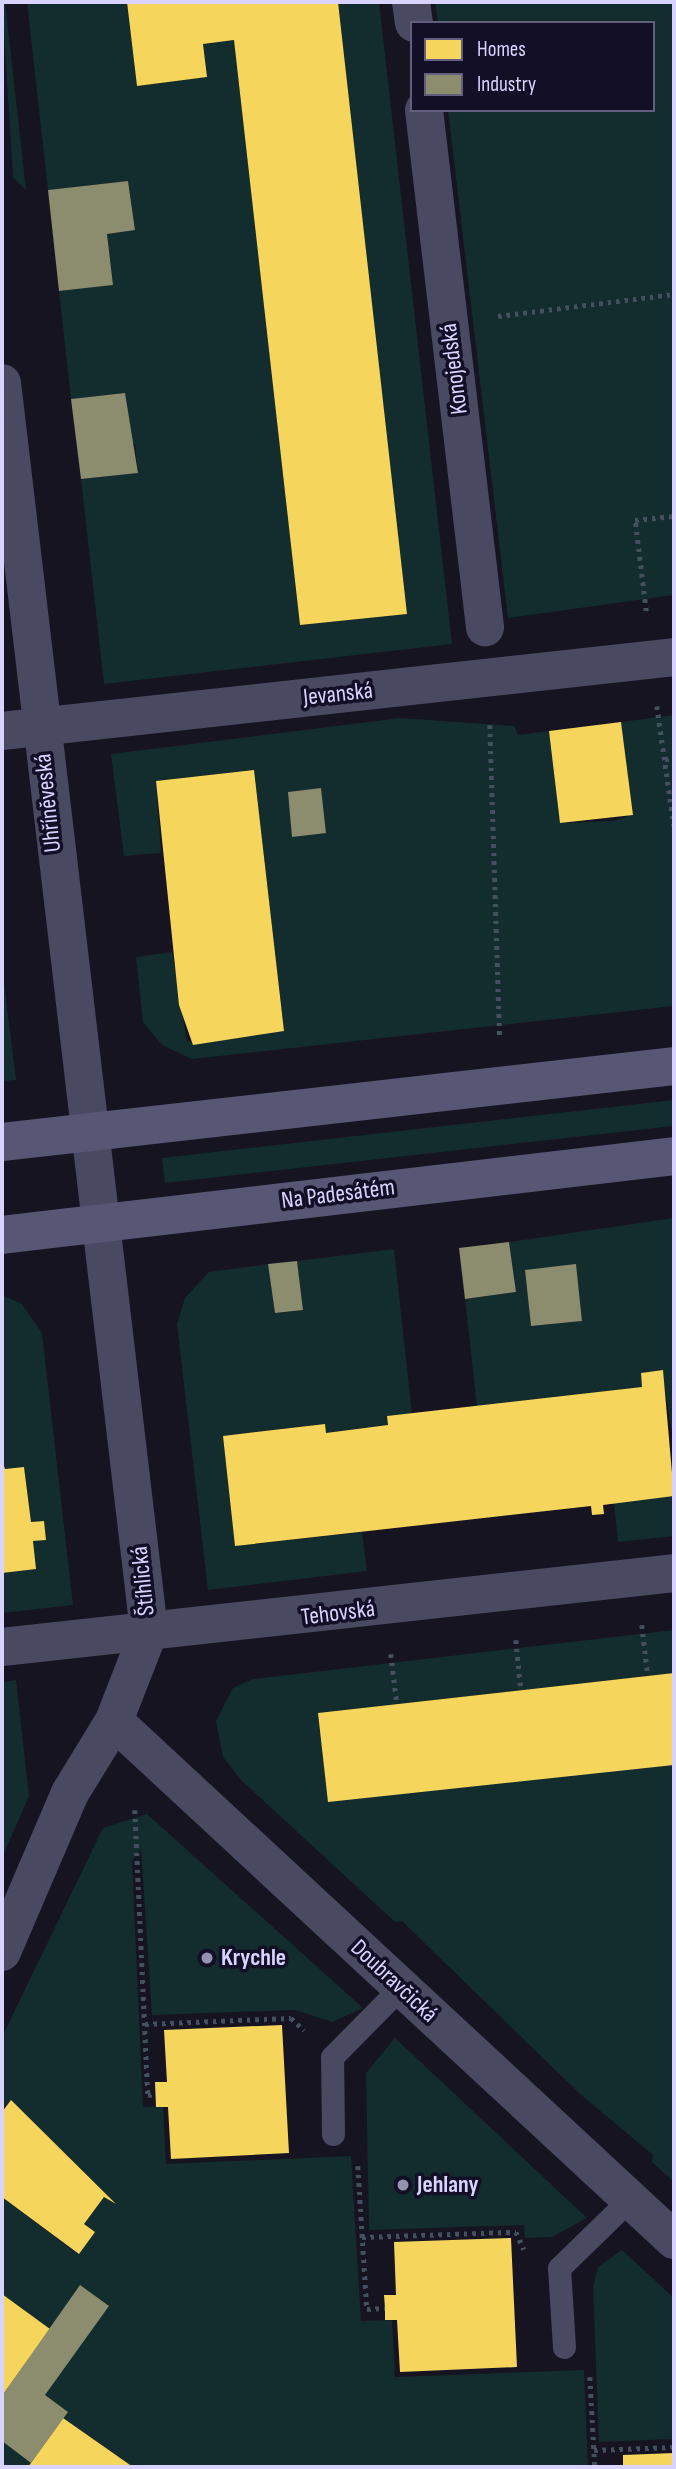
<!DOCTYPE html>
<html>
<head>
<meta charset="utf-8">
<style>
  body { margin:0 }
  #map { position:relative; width:676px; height:2469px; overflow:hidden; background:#161421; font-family:"Sofia Sans Condensed",sans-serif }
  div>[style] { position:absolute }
  .green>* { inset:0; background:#132c2d }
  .homes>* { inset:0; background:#f6d55c }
  .industry>* { inset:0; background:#8c8c6e }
  .path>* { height:4.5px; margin-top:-2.25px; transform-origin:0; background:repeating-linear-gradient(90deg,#44505f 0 3.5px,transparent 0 8.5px) }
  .lane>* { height:23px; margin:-11.5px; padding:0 11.5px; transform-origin:11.5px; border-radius:11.5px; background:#4a4962 }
  .street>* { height:38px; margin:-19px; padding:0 19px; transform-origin:19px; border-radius:19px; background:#4a4962 }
  .secondary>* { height:38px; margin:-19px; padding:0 19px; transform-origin:19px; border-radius:19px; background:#575674 }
  .dots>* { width:19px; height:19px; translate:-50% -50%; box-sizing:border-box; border:4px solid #130f26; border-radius:50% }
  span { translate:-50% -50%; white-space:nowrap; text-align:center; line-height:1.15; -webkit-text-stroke:7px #130f26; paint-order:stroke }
  .street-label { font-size:24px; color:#d9d4ff }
  .poi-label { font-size:24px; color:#d9d4ff; font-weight:700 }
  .left { translate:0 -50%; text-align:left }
  .frame { position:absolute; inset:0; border:4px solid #d9d4ff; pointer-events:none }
  .legend { position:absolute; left:410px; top:21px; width:245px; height:91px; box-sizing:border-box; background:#130f26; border:2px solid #625e7d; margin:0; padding:9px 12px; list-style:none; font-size:21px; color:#d9d4ff }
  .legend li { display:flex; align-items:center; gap:14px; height:35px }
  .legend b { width:35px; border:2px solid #625e7d }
</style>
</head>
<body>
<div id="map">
  <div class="green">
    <i style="clip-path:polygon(2px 2px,5px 2px,26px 190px,13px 178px)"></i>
    <i style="clip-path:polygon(27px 2px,127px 2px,137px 86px,206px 77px,203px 44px,234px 40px,300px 625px,406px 614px,338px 2px,379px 2px,452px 644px,104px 684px,81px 479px,138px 473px,135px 444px,130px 443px,125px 393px,71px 399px,59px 291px,113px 285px,107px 234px,135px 229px,128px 181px,48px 190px)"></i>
    <i style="clip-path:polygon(435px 2px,674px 2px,674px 595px,508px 618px,448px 110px,653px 110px,653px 23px,438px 23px)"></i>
    <i style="clip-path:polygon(evenodd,674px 715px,674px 1006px,192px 1059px,162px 1045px,143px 1022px,136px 957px,172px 952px,187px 1042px,284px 1030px,254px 770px,156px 781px,161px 853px,124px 856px,111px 754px,400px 718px,514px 726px,518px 735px,549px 731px,560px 823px,614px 821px,633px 814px,621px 722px,674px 715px,321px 788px,326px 832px,293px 836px,288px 792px,321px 788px)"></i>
    <i style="clip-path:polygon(2px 966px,16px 1080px,2px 1081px)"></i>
    <i style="clip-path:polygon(674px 1100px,674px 1126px,165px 1183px,162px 1158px)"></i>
    <i style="clip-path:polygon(evenodd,674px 1218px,674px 1445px,662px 1370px,641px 1373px,642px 1387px,477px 1407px,465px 1299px,516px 1292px,509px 1242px,674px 1218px,576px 1265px,582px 1321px,531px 1326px,525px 1271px,576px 1265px)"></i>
    <i style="clip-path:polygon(394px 1249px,412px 1414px,387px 1416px,388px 1425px,326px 1433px,324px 1424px,223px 1436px,235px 1546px,362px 1532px,367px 1571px,208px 1590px,177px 1324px,185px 1298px,209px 1272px,268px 1264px,275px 1313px,302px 1310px,297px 1261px)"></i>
    <i style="clip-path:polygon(2px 1295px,22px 1304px,42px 1333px,73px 1605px,2px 1613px,2px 1573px,35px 1569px,33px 1541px,46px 1540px,44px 1521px,31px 1522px,24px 1467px,5px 1469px,2px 1460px)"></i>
    <i style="clip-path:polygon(674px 1496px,674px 1536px,618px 1542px,614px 1503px)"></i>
    <i style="clip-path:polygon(674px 1630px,674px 1673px,319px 1713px,455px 1787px,674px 1765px,674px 2182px,652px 2162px,653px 2155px,580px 2094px,402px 1921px,395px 1922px,242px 1781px,223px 1757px,216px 1721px,233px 1688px,253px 1679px)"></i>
    <i style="clip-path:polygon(16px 1680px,29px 1796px,2px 1858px,2px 1682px)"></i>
    <i style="clip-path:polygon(147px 1814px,363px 2008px,332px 2022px,295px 2010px,152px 2015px,141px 1849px,132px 1861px,143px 2107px,163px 2106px,166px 2164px,351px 2156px,361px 2321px,392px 2320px,395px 2377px,584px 2370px,588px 2467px,133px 2467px,63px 2418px,45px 2395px,50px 2329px,2px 2294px,2px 2197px,78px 2254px,95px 2232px,84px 2224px,104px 2197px,115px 2204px,11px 2100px,2px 2112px,2px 2037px,103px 1828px)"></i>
    <i style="clip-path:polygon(395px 2038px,587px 2218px,552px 2237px,525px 2238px,524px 2225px,369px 2230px,366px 2073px)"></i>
    <i style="clip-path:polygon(622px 2250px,674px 2298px,674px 2439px,599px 2442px,593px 2287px,598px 2267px)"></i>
    <i style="clip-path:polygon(2px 2441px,31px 2463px,28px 2467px,2px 2467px)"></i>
  </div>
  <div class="homes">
    <i style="clip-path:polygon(127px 2px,338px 2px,407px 614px,300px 625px,234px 40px,203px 44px,207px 77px,137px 86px)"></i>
    <i style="clip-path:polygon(621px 722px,633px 815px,560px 823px,549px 731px)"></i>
    <i style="clip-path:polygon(254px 770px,284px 1031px,193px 1045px,179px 1005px,156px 781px)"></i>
    <i style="clip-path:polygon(663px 1370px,674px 1496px,603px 1505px,604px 1514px,592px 1515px,591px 1506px,235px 1546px,223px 1436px,325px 1424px,326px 1433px,388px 1425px,387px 1416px,642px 1387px,641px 1373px)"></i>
    <i style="clip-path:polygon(2px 1460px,5px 1469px,24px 1467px,31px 1522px,44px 1521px,46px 1540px,33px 1541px,36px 1569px,2px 1573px)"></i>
    <i style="clip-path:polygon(674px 1673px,674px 1765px,328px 1802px,318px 1713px)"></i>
    <i style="clip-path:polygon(282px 2025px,289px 2153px,171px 2159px,168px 2107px,156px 2107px,155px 2082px,167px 2082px,164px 2030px)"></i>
    <i style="clip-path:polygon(11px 2100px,116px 2204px,104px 2197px,84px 2224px,95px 2232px,79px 2254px,2px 2197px,2px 2112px)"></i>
    <i style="clip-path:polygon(511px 2238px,517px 2367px,400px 2372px,397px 2320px,385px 2320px,385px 2308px,384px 2295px,396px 2295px,394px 2242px)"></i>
    <i style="clip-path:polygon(2px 2294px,50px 2329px,2px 2396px)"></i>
    <i style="clip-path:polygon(63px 2418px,133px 2467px,28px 2467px)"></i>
    <i style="clip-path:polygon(674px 2453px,674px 2467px,623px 2467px,623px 2455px)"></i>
  </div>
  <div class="industry">
    <i style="clip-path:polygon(128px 181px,135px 230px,107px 234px,113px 285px,59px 291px,48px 190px)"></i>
    <i style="clip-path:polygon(125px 393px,138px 473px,81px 479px,71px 399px)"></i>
    <i style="clip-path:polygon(321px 788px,326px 833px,292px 837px,288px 792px)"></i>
    <i style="clip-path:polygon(509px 1242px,516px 1292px,465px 1299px,459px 1248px)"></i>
    <i style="clip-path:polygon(297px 1261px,303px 1310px,275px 1313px,268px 1264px)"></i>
    <i style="clip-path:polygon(576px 1264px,582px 1321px,531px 1326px,525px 1270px)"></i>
    <i style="clip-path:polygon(80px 2285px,109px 2306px,45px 2395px,68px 2412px,31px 2463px,2px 2441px,2px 2396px)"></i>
  </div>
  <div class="path">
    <i style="left:498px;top:316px;width:177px;rotate:-7.1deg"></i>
    <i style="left:646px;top:611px;width:92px;rotate:-96.9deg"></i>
    <i style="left:635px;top:520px;width:39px;rotate:-6deg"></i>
    <i style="left:657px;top:706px;width:121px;rotate:81.9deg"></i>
    <i style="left:490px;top:725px;width:313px;rotate:88.2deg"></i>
    <i style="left:665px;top:759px;width:9px;rotate:-6deg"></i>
    <i style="left:642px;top:1625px;width:51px;rotate:83.3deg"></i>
    <i style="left:516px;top:1640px;width:50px;rotate:84.3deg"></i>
    <i style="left:391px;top:1654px;width:50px;rotate:83.2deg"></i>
    <i style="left:135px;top:1810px;width:285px;rotate:87.4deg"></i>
    <i style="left:148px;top:2095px;width:8px;rotate:-7deg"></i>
    <i style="left:145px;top:2024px;width:146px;rotate:-2.4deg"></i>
    <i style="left:291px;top:2018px;width:18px;rotate:43deg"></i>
    <i style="left:358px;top:2166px;width:143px;rotate:86.4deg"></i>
    <i style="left:367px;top:2309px;width:18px;rotate:-3deg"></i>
    <i style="left:362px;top:2237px;width:154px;rotate:-1.9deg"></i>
    <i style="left:516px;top:2232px;width:19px;rotate:65deg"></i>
    <i style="left:590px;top:2377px;width:90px;rotate:86.8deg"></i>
    <i style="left:594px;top:2450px;width:80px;rotate:-2.1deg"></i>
  </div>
  <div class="lane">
    <i style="left:333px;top:2134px;width:77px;rotate:-90.7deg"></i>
    <i style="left:332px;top:2057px;width:98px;rotate:-45.4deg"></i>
    <i style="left:564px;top:2347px;width:79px;rotate:-93.6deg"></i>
    <i style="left:559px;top:2268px;width:99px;rotate:-44.2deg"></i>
  </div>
  <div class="street">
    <i style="left:411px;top:2px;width:21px;rotate:82deg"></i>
    <i style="left:424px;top:110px;width:521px;rotate:83.27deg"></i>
    <i style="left:2px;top:383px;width:1257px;rotate:83.28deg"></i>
    <i style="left:149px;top:1631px;width:97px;rotate:111.3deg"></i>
    <i style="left:114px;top:1721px;width:84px;rotate:121.4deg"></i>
    <i style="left:70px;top:1793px;width:173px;rotate:113.2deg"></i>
    <i style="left:2px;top:731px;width:676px;rotate:-6.28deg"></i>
    <i style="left:2px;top:1647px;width:676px;rotate:-6.28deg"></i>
    <i style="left:114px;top:1721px;width:764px;rotate:42.82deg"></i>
  </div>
  <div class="secondary">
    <i style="left:2px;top:1142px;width:676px;rotate:-6.45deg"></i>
    <i style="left:2px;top:1235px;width:677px;rotate:-6.7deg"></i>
  </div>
  <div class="dots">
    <i style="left:207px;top:1958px;background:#9591b1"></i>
    <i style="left:403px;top:2185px;background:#9591b1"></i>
  </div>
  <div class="street-label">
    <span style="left:454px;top:369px;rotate:-97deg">Konojedská</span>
    <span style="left:338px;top:694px;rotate:-6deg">Jevanská</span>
    <span style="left:48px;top:803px;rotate:-96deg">Uhříněveská</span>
    <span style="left:338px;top:1194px;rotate:-7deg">Na Padesátém</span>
    <span style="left:143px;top:1581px;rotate:-96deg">Štíhlická</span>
    <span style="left:338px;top:1613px;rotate:-7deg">Tehovská</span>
    <span style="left:394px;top:1981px;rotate:43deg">Doubravčická</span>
  </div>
  <div class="poi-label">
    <span class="left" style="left:221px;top:1958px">Krychle</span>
    <span class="left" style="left:417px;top:2185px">Jehlany</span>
  </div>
  <div class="frame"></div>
  <ul class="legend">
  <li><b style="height:19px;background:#f6d55c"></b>Homes</li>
  <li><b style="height:19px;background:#8c8c6e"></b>Industry</li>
  </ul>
</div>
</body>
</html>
